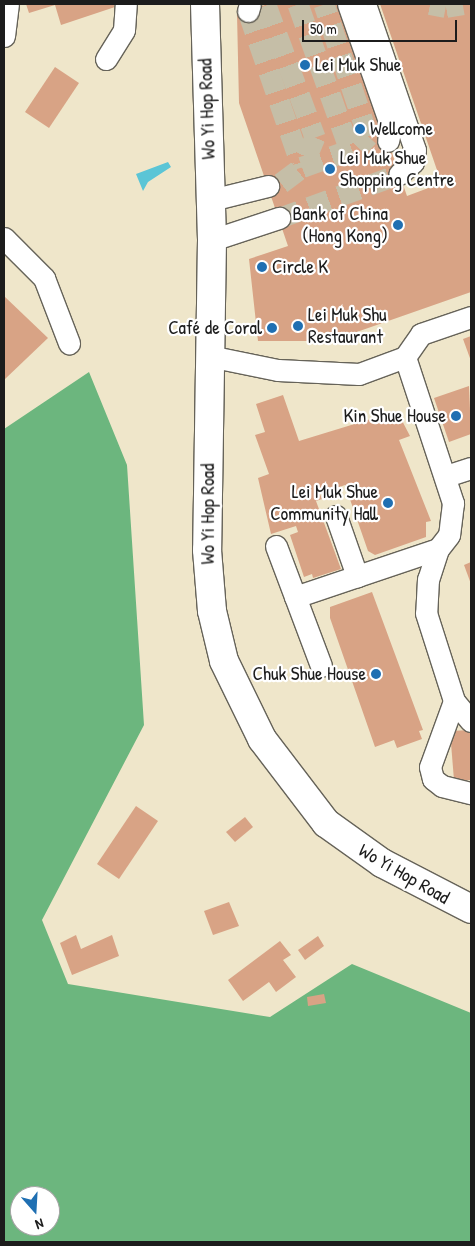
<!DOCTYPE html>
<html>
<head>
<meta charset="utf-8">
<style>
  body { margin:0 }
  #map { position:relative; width:475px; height:1246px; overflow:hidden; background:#efe6ca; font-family:"Patrick Hand",sans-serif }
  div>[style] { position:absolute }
  .forest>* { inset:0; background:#6cb67e }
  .water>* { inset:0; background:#5bc5d6 }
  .building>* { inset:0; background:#d8a385 }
  .minor-tunnel>* { height:21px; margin-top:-10.5px; transform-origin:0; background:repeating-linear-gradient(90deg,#c5bea7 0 21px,transparent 0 32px) }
  .roads { filter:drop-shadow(1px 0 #666359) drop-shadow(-1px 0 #666359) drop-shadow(0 1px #666359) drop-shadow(0 -1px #666359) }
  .minor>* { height:21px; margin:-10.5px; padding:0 10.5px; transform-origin:10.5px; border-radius:10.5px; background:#fff }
  .major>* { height:28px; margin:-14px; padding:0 14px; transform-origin:14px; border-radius:14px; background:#fff }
  .dots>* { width:14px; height:14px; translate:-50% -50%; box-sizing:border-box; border:2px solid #fff; border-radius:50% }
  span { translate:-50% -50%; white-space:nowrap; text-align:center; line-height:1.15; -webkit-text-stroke:4.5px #fff; paint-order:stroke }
  .poi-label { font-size:19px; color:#1c1c1c }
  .left { translate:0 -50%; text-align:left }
  .right { translate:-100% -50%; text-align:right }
  .street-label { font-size:19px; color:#1c1c1c }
  .frame { position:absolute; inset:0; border:5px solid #1c1c1c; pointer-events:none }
  .north { position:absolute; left:10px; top:1186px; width:50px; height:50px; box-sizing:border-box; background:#fff; border:1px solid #a4a4a4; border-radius:50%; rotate:161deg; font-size:14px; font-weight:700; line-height:20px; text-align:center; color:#1c1c1c }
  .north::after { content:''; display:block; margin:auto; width:18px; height:22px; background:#1f6fb2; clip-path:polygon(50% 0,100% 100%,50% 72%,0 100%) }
  .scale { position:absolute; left:302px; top:20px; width:155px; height:22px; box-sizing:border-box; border:2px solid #1c1c1c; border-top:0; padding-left:6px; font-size:15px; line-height:18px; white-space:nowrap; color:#1c1c1c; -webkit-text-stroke:4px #fff; paint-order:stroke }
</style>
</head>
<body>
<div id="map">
  <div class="forest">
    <i style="clip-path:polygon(evenodd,89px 372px,127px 465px,144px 725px,42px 920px,68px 984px,270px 1017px,352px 964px,471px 1013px,471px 1242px,4px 1242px,4px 429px,89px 372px,20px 1196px,50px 1196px,50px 1226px,20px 1226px,20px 1196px)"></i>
  </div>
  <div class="water">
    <i style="clip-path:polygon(168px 162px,171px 167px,148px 182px,143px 191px,136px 174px)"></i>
  </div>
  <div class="building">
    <i style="clip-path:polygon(26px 4px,113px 4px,115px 7px,61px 25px,55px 5px,29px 13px)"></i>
    <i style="clip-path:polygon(268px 4px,340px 4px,407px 196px,431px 187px,438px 173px,380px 4px,471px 4px,471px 292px,331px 341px,258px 341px,249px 259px,288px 246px,239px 103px,237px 14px)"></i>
    <i style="clip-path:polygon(55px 67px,79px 83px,49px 128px,25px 112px)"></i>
    <i style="clip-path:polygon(4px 296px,48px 338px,4px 380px)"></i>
    <i style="clip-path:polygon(471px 336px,471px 361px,463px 339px)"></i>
    <i style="clip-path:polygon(469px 386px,471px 434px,449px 442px,434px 398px)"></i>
    <i style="clip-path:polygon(283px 395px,299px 441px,397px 411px,410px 436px,399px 440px,431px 521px,426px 522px,426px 537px,375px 555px,368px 551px,345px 485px,320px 494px,322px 499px,316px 501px,341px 569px,313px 578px,312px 574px,304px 577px,290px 535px,298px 532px,296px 526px,271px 534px,258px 478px,269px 474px,255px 435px,265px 432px,256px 404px)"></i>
    <i style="clip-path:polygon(471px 562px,471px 584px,464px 565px)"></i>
    <i style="clip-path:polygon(372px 592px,423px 730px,419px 731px,422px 739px,397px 748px,394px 740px,375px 747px,330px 618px,330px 607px)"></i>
    <i style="clip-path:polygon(471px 730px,471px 780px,454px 780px,450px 731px)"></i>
    <i style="clip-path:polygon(136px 806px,158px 821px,119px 879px,97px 864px)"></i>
    <i style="clip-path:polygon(245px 817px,253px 827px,235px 842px,226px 832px)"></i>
    <i style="clip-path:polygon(229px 902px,239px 926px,213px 935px,204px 911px)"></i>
    <i style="clip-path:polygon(76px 935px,81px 949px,112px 935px,119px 956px,72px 975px,60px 943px)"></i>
    <i style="clip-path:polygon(318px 936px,324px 946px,305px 960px,298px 950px)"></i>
    <i style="clip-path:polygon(280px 941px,291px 955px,283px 960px,296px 977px,276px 992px,269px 982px,243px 1001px,228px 980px)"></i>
    <i style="clip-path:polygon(324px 994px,326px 1003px,308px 1006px,307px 997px)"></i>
  </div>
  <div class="minor-tunnel">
    <i style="left:298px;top:4px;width:155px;rotate:70.4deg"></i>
    <i style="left:430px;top:4px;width:16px;rotate:11deg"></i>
    <i style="left:446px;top:7px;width:17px;rotate:-10deg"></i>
    <i style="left:266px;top:5px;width:141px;rotate:69.6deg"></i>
    <i style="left:315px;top:137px;width:33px;rotate:113deg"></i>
    <i style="left:248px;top:11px;width:165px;rotate:70.9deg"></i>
    <i style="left:281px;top:183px;width:26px;rotate:-37deg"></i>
    <i style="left:302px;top:167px;width:59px;rotate:-19.7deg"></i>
    <i style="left:358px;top:147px;width:15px;rotate:-48deg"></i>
    <i style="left:368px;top:136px;width:139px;rotate:-108.4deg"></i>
    <i style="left:279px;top:218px;width:128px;rotate:-20.1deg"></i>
  </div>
  <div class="roads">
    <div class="minor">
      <i style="left:348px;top:4px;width:130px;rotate:70.7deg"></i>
      <i style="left:391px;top:127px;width:14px;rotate:102deg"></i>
      <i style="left:365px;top:4px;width:154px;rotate:71.1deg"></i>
      <i style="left:415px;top:150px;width:12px;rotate:99deg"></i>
      <i style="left:413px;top:162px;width:18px;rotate:139deg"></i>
      <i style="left:248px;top:11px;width:7px;rotate:-74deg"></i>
      <i style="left:4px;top:36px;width:32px;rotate:-83deg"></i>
      <i style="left:106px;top:59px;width:34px;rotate:-58deg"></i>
      <i style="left:124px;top:30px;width:26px;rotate:-86deg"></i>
      <i style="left:211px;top:200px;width:59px;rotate:-13.8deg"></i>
      <i style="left:4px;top:238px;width:57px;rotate:45deg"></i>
      <i style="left:44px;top:278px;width:70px;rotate:69deg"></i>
      <i style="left:212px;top:240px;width:71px;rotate:-18.2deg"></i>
      <i style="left:209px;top:356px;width:70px;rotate:11.5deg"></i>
      <i style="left:278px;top:370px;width:81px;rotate:2.8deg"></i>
      <i style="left:359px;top:374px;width:49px;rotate:-20.3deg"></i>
      <i style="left:405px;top:357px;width:28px;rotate:-55deg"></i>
      <i style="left:421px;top:334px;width:53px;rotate:-18.8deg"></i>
      <i style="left:405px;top:357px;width:154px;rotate:71.8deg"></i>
      <i style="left:453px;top:503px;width:32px;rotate:97deg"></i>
      <i style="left:449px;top:535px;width:18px;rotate:128deg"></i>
      <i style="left:438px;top:549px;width:32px;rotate:108deg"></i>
      <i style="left:428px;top:579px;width:34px;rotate:93deg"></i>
      <i style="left:426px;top:613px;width:92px;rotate:72.3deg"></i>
      <i style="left:454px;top:701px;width:70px;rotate:110deg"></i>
      <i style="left:430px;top:767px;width:12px;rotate:76deg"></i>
      <i style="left:433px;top:779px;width:11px;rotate:38deg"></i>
      <i style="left:442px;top:786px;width:30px;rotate:14deg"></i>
      <i style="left:446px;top:476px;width:26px;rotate:-18deg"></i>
      <i style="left:336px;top:516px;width:64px;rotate:70.7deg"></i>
      <i style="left:276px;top:546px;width:128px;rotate:69.4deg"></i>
      <i style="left:295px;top:597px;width:151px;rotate:-18.6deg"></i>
      <i style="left:454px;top:701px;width:26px;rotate:50deg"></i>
    </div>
    <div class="major">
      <i style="left:205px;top:4px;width:236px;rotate:88.3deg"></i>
      <i style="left:212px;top:240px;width:310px;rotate:90.9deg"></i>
      <i style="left:207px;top:550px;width:61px;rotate:85.3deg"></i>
      <i style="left:212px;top:611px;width:51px;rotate:76.5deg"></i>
      <i style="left:224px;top:661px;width:87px;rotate:64deg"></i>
      <i style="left:262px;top:739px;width:106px;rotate:52.7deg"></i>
      <i style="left:326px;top:823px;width:69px;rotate:35.5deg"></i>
      <i style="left:382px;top:863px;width:100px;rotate:27.3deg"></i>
    </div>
  </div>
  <div class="dots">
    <i style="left:305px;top:65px;background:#1f6fb2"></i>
    <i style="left:360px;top:129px;background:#1f6fb2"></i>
    <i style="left:330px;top:169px;background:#1f6fb2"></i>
    <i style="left:398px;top:225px;background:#1f6fb2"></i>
    <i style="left:262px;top:267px;background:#1f6fb2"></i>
    <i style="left:298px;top:326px;background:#1f6fb2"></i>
    <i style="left:272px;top:328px;background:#1f6fb2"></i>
    <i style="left:456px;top:416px;background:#1f6fb2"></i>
    <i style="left:388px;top:503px;background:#1f6fb2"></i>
    <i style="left:376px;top:674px;background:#1f6fb2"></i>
  </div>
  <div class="poi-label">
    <span class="left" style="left:315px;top:65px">Lei Muk Shue</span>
    <span class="left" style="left:370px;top:129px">Wellcome</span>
    <span class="left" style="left:340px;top:169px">Lei Muk Shue<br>Shopping Centre</span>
    <span class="right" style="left:388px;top:225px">Bank of China<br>(Hong Kong)</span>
    <span class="left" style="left:272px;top:267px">Circle K</span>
    <span class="left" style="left:308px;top:326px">Lei Muk Shu<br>Restaurant</span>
    <span class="right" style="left:262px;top:328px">Café de Coral</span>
    <span class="right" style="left:446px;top:416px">Kin Shue House</span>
    <span class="right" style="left:378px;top:503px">Lei Muk Shue<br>Community Hall</span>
    <span class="right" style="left:366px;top:674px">Chuk Shue House</span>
  </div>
  <div class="street-label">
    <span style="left:207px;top:109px;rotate:-92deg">Wo Yi Hop Road</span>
    <span style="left:208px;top:514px;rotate:-90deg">Wo Yi Hop Road</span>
    <span style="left:404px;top:874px;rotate:30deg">Wo Yi Hop Road</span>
  </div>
  <div class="frame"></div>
  <div class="north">N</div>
  <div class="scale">50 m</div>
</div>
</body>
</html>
